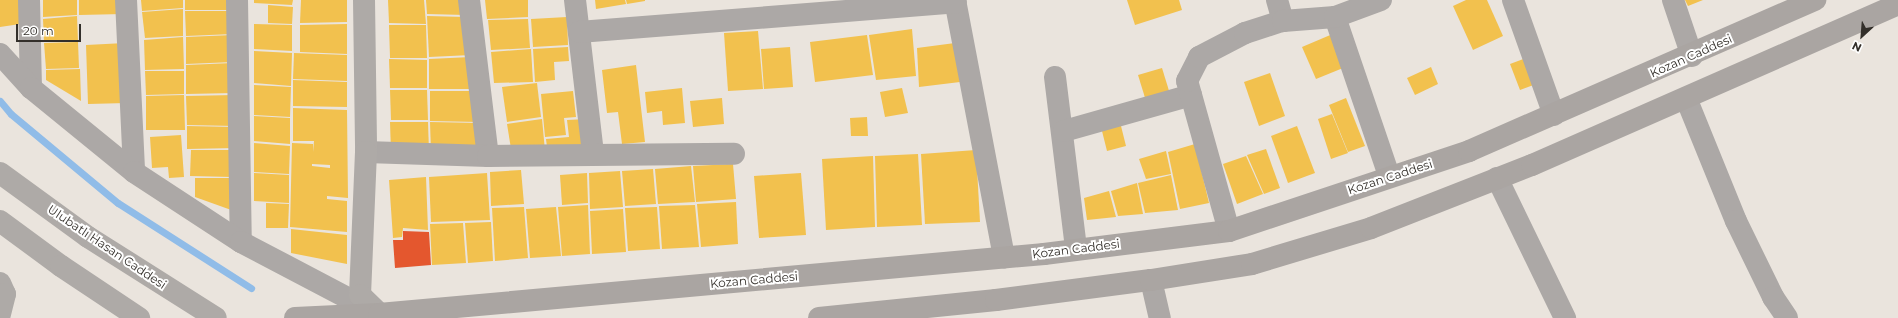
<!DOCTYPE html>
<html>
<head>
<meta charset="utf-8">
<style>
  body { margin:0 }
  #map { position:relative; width:1898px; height:318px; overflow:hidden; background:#eae4dd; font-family:Montserrat,sans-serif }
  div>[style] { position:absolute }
  .homes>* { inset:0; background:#f2c14e }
  .shops>* { inset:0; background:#e4572e }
  .stream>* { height:7px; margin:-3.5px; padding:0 3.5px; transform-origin:3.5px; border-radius:3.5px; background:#90bce8 }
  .minor>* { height:22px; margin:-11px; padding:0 11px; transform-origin:11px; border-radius:11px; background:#aca8a6 }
  .major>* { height:22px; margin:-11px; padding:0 11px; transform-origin:11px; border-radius:11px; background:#aeaaa7 }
  .highway>* { height:22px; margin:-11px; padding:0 11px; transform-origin:11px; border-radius:11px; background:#aaa5a2 }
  span { translate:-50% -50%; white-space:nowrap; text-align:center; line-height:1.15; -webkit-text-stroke:4px #fff; paint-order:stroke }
  .street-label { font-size:12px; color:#332f2a }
  .north { position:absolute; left:1842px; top:16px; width:40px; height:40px; -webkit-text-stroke:3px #fff; paint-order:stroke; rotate:206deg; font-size:11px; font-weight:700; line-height:16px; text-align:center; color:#332f2a }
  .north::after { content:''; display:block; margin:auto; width:14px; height:18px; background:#332f2a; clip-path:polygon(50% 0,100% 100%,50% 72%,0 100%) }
  .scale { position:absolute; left:16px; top:24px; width:65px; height:18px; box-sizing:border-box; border:2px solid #332f2a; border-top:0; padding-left:5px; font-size:12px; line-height:14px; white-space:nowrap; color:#332f2a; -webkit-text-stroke:3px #fff; paint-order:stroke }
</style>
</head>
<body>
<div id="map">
  <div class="homes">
    <i style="clip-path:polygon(0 0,24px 0,27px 23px,0 27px)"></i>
    <i style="clip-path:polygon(43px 0,77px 0,77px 15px,43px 17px)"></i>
    <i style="clip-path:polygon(79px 0,122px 0,123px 14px,79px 15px)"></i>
    <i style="clip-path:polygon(141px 0,183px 0,183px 8px,142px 11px)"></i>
    <i style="clip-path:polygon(185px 0,232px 0,232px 10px,185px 10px)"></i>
    <i style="clip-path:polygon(254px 0,293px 0,292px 5px,254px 3px)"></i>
    <i style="clip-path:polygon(301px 0,347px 0,347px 22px,300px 23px)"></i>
    <i style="clip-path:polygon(388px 0,424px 0,426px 24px,389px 23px)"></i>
    <i style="clip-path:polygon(426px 0,463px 0,465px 15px,427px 14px)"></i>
    <i style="clip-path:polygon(485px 0,528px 0,528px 17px,487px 19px)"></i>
    <i style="clip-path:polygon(595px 0,625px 0,626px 4px,596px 9px)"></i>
    <i style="clip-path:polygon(626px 0,645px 0,645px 1px,627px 4px)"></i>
    <i style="clip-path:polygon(1127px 0,1179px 0,1182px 10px,1135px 25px)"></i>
    <i style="clip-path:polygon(1466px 0,1487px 0,1503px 36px,1473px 50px,1453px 6px)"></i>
    <i style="clip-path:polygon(1685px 0,1703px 0,1688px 6px)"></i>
    <i style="clip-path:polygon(268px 5px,293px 7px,292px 24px,268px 23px)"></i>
    <i style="clip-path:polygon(183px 9px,183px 36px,145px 38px,142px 12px)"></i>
    <i style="clip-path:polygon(185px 11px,232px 11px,233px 34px,186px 36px)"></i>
    <i style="clip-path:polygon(77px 16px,78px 41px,44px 42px,43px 19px)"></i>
    <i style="clip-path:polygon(427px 16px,466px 17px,471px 55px,429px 57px)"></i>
    <i style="clip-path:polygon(567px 17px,568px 45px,533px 47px,531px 19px)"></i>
    <i style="clip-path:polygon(528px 19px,530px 48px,491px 50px,488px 20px)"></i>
    <i style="clip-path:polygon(254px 24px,292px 25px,292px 51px,254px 49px)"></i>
    <i style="clip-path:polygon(347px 24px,347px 54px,300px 52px,300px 25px)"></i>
    <i style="clip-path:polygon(389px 25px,426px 25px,427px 58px,390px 58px)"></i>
    <i style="clip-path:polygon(912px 29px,916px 76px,876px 80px,869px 35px)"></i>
    <i style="clip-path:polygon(758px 31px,763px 89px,728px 91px,724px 33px)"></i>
    <i style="clip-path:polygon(1335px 33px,1348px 66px,1316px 79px,1302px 47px)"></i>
    <i style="clip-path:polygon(233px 35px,233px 62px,186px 64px,186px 37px)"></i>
    <i style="clip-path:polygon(867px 35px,873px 75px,815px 82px,810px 42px)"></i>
    <i style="clip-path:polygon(183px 37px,184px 69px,145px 70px,144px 40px)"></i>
    <i style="clip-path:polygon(78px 42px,79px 68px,46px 69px,44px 43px)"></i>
    <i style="clip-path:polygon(125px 43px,127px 103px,88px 104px,86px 45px)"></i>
    <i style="clip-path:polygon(955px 43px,960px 82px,919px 87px,917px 48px)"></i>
    <i style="clip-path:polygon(568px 47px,569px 61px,554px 62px,555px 80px,535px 82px,533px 49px)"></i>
    <i style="clip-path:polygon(790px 47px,793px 87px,764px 89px,761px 49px)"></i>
    <i style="clip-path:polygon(531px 49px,533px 82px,494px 83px,491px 52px)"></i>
    <i style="clip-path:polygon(254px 51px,292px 53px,291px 86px,254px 83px)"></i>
    <i style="clip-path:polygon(294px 53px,347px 55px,347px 81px,293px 79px)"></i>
    <i style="clip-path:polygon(471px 57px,475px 89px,429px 89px,429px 59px)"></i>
    <i style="clip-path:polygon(1529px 57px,1539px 83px,1520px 90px,1510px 64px)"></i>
    <i style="clip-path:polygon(389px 59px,427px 60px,427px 88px,390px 88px)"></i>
    <i style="clip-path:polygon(233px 63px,234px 93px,186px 94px,186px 65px)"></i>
    <i style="clip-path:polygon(636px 65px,645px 142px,622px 144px,618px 112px,607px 113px,602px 70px)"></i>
    <i style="clip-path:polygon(1431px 67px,1438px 84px,1415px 95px,1407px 78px)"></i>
    <i style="clip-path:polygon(1162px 68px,1170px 94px,1146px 101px,1138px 75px)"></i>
    <i style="clip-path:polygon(80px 69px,81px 101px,46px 80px,46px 70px)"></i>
    <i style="clip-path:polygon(145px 71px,184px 71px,184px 94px,146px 95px)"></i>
    <i style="clip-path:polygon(1270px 73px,1285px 116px,1259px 126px,1244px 82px)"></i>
    <i style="clip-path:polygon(293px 80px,347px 82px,347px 107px,293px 106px)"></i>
    <i style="clip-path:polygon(537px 83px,541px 117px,507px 122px,502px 87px)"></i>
    <i style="clip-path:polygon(254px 85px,291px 87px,290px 117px,254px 115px)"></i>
    <i style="clip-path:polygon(682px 88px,685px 123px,663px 125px,662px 111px,647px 113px,645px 92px)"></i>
    <i style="clip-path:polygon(902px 88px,908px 113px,885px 117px,880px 92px)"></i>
    <i style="clip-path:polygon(390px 90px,427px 90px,428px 120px,391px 120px)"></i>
    <i style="clip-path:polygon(430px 91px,475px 91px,479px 122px,430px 121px)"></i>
    <i style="clip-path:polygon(573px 91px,576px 117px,564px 118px,566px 135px,545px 137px,541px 94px)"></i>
    <i style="clip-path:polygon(184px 95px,185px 130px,146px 130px,146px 96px)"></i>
    <i style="clip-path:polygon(234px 95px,235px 126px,187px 125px,186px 96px)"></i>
    <i style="clip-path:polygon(722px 98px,724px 124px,693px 127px,690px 101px)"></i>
    <i style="clip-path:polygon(1346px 98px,1365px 146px,1348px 152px,1329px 105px)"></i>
    <i style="clip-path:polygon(evenodd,293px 108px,347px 110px,348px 198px,327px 196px,327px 199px,347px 201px,347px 232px,290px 227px,292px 143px,313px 144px,313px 152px,314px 141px,293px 141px,293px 108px,312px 164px,330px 165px,330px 168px,312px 166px,312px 164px)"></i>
    <i style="clip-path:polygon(1332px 114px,1348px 153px,1331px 159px,1318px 119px)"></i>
    <i style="clip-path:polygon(254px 116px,290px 118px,290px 144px,254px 141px)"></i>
    <i style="clip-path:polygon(867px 117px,868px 136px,851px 136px,850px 118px)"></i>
    <i style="clip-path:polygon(542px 119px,545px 151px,512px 155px,507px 124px)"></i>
    <i style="clip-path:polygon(587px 119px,590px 152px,548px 155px,546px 139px,569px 137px,567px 120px)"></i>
    <i style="clip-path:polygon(390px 122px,428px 122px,429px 152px,391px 152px)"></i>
    <i style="clip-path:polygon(430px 122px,479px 123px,483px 152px,431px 152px)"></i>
    <i style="clip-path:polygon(1120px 122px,1126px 146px,1107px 151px,1101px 127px)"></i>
    <i style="clip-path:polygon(187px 126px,235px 127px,235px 148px,187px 149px)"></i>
    <i style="clip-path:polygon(1297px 126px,1315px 173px,1288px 183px,1271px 136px)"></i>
    <i style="clip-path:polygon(181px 135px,184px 177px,169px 178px,168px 167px,152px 168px,150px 137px)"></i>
    <i style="clip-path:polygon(254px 143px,290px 146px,289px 174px,254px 172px)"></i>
    <i style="clip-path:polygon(1195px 144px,1209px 203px,1180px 209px,1168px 152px)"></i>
    <i style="clip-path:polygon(1266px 149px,1280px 188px,1264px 194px,1247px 155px)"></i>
    <i style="clip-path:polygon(191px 150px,232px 150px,232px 177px,190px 176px)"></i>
    <i style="clip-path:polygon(976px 150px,980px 222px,925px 224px,921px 154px)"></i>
    <i style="clip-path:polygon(1166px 151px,1171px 174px,1146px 179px,1139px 159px)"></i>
    <i style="clip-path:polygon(918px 154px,922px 225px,877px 227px,875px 156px)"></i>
    <i style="clip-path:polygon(873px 156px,875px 227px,826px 230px,822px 159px)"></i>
    <i style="clip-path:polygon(1246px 156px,1263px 194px,1237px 204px,1223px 164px)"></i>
    <i style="clip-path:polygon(733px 164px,736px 199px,696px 202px,693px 166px)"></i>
    <i style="clip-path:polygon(691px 166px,695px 202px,658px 204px,655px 169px)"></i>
    <i style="clip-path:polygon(653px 169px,656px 204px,625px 206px,622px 171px)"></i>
    <i style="clip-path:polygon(521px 170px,524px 204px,491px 206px,490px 172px)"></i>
    <i style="clip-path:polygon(620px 171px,623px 207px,590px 209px,589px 173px)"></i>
    <i style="clip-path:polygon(254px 173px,289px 175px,289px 203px,254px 201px)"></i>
    <i style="clip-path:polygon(487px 173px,490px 220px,431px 222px,429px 177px)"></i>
    <i style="clip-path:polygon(587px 173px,588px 203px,562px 205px,560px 175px)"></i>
    <i style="clip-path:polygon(801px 173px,806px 235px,759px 238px,754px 176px)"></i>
    <i style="clip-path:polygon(1171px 175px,1178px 210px,1145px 213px,1138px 183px)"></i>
    <i style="clip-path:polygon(426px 177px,428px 230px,403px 228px,402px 237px,393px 238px,389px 180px)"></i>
    <i style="clip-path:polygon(195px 178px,234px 178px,234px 211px,195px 197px)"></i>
    <i style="clip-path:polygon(1137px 183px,1143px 214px,1118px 216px,1111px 191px)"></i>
    <i style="clip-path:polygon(1109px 191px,1116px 217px,1087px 220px,1084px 198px)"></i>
    <i style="clip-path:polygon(736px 202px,738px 244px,701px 247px,697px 204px)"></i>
    <i style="clip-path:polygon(266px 203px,289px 204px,288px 228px,266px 228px)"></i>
    <i style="clip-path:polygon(588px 205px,590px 254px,562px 256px,558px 207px)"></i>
    <i style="clip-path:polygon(695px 205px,699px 247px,662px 249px,659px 206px)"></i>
    <i style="clip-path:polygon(524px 207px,528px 258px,495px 261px,492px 208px)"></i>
    <i style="clip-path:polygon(556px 207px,561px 256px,530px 258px,526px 209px)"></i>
    <i style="clip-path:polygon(657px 207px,660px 249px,628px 251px,625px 208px)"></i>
    <i style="clip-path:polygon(623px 209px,626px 252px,592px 254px,590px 211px)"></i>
    <i style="clip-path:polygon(491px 222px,493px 261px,468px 263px,465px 223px)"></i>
    <i style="clip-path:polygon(463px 223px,466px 263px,432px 265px,430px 224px)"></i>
    <i style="clip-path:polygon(291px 229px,347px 235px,347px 264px,291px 253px)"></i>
  </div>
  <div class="shops">
    <i style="clip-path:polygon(403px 231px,429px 232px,431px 265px,395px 268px,393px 240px,403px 240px)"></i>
  </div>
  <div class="stream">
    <i style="left:0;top:101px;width:17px;rotate:50deg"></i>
    <i style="left:11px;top:114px;width:139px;rotate:39.8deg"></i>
    <i style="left:118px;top:203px;width:158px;rotate:32.6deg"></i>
  </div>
  <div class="minor">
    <i style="left:29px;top:0;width:88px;rotate:88.7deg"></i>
    <i style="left:126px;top:0;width:172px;rotate:87.3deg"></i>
    <i style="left:237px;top:0;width:242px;rotate:89.1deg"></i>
    <i style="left:469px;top:0;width:157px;rotate:83.1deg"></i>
    <i style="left:575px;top:0;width:155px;rotate:83.3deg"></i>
    <i style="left:955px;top:0;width:262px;rotate:79.2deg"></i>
    <i style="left:1277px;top:0;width:22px;rotate:74deg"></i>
    <i style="left:1513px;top:0;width:122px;rotate:70.4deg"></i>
    <i style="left:1673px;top:0;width:59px;rotate:71.3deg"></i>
    <i style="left:1335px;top:17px;width:168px;rotate:71.2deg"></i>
    <i style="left:579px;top:32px;width:378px;rotate:-4.5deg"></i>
    <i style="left:0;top:54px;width:46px;rotate:47.6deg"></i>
    <i style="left:31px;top:88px;width:133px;rotate:39.2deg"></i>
    <i style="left:134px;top:172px;width:128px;rotate:33.2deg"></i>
    <i style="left:241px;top:242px;width:153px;rotate:27.7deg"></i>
    <i style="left:1055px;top:77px;width:172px;rotate:83deg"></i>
    <i style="left:1686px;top:98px;width:133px;rotate:67.9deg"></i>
    <i style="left:1736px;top:221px;width:85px;rotate:64deg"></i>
    <i style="left:1773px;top:297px;width:25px;rotate:56deg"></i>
    <i style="left:1064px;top:131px;width:132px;rotate:-15.8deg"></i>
    <i style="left:366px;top:152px;width:122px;rotate:1.9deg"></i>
    <i style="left:488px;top:156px;width:246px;rotate:-0.5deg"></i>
    <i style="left:1497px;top:178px;width:156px;rotate:64.1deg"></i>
    <i style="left:1229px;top:231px;width:156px;rotate:-105.6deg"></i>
    <i style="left:1187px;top:81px;width:27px;rotate:-63deg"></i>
    <i style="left:1199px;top:57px;width:52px;rotate:-27.6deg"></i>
    <i style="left:1245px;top:33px;width:40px;rotate:-18deg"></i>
    <i style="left:1283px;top:21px;width:52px;rotate:-4.4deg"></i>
    <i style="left:1335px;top:17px;width:49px;rotate:-20.3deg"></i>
    <i style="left:1151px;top:280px;width:39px;rotate:77deg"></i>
  </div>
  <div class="major">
    <i style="left:364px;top:0;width:152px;rotate:89.2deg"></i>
    <i style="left:366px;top:152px;width:143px;rotate:92.4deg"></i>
    <i style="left:360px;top:295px;width:33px;rotate:44deg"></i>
    <i style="left:0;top:173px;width:109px;rotate:36deg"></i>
    <i style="left:88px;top:237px;width:151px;rotate:32.3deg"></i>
    <i style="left:0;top:221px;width:76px;rotate:36.4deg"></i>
    <i style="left:61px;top:266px;width:94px;rotate:33.7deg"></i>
    <i style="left:0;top:283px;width:12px;rotate:66deg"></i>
    <i style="left:5px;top:294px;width:21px;rotate:104deg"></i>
  </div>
  <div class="highway">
    <i style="left:295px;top:318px;width:84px;rotate:-2.7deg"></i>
    <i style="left:379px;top:314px;width:668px;rotate:-5.16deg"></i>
    <i style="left:1044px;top:254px;width:186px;rotate:-7.1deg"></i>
    <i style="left:1229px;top:231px;width:253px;rotate:-18.4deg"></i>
    <i style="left:1469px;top:151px;width:378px;rotate:-23.6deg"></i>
    <i style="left:819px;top:318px;width:178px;rotate:-5.8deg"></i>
    <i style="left:996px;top:300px;width:156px;rotate:-7.4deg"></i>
    <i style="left:1151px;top:280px;width:102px;rotate:-9deg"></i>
    <i style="left:1252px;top:264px;width:124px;rotate:-16.8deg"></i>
    <i style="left:1371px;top:228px;width:173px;rotate:-21.4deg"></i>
    <i style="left:1532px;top:165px;width:400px;rotate:-23.7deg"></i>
  </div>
  <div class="street-label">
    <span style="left:1691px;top:56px;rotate:-24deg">Kozan Caddesi</span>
    <span style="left:1390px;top:177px;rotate:-18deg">Kozan Caddesi</span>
    <span style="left:107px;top:247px;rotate:34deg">Ulubatlı Hasan Caddesi</span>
    <span style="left:1076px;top:249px;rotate:-7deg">Kozan Caddesi</span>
    <span style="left:754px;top:280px;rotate:-5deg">Kozan Caddesi</span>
  </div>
  <div class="north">N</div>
  <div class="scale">20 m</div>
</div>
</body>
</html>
